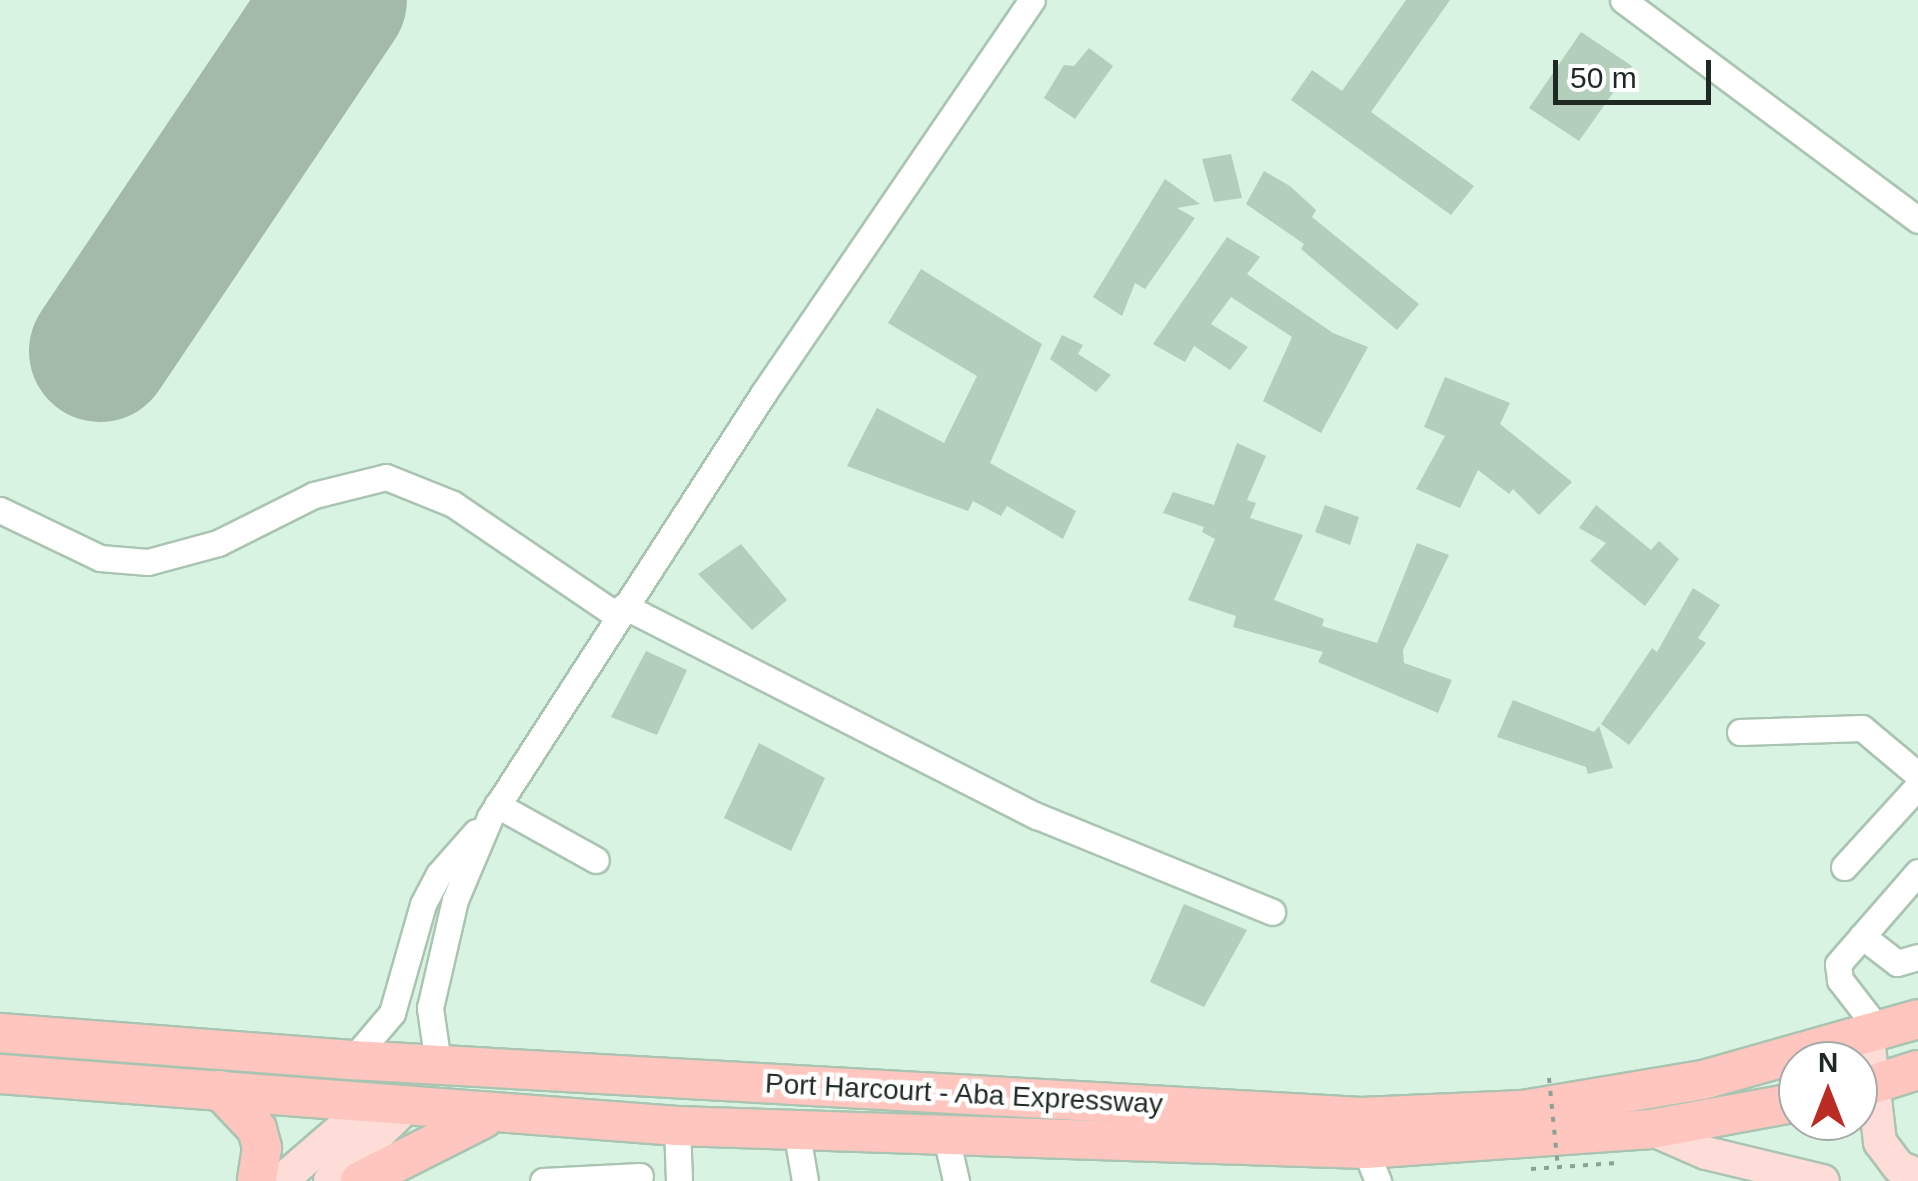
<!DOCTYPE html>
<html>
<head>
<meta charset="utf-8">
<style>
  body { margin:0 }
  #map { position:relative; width:1918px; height:1181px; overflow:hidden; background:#d8f3e1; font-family:Helvetica,sans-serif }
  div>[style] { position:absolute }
  .runway>* { height:142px; margin:-71px; padding:0 71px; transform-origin:71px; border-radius:71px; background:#a3baab }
  .building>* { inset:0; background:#b4cebc }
  .path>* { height:4px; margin-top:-2px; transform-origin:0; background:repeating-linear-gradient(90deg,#8ca093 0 5px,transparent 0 13px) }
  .roads { filter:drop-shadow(2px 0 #aac4b2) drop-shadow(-2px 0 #aac4b2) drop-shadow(0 2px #aac4b2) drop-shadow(0 -2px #aac4b2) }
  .minor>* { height:25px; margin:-12.5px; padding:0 12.5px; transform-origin:12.5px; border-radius:12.5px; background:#fff }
  .major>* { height:32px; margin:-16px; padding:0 16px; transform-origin:16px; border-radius:16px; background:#feddd8 }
  .highway>* { height:38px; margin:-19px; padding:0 19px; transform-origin:19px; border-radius:19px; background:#fec6be }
  .path-bridge>* { height:4px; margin-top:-2px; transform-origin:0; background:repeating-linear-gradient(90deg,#8ca093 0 5px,transparent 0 13px) }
  span { translate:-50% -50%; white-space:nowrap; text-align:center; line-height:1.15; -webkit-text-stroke:9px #fff; paint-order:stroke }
  .street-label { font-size:28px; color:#1f2923 }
  .north { position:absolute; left:1778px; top:1041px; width:100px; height:100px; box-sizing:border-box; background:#fff; border:2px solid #a5a9a7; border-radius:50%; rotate:0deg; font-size:28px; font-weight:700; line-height:40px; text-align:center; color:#1f2923 }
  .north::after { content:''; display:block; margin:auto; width:35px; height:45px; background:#bb2c25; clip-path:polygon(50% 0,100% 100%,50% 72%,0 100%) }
  .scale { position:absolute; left:1553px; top:60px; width:158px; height:45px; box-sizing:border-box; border:5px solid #1f2923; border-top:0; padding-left:12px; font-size:30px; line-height:35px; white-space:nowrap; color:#1f2923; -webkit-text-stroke:8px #fff; paint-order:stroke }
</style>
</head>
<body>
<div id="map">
  <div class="runway">
    <i style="left:100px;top:351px;width:423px;rotate:-56.1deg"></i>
  </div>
  <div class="building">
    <i style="clip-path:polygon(1406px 0,1450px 0,1371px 112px,1474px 186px,1451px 215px,1291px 100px,1312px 70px,1342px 91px)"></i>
    <i style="clip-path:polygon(1581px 32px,1632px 66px,1579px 141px,1529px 108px)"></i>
    <i style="clip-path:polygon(1089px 48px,1113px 66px,1075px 119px,1044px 98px,1064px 65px,1074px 66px)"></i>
    <i style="clip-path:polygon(1231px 154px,1242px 198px,1214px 202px,1202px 159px)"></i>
    <i style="clip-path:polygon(1264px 171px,1290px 186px,1316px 210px,1312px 217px,1419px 304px,1397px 330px,1301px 249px,1304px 244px,1246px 204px)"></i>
    <i style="clip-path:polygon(1165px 179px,1200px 204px,1177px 208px,1195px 218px,1145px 289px,1135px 283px,1122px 316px,1093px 297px)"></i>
    <i style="clip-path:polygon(1227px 237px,1260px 257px,1247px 274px,1333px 333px,1368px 347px,1321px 433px,1263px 401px,1292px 337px,1231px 297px,1211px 324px,1248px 347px,1230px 370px,1194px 346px,1185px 362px,1153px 344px)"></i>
    <i style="clip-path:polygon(921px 269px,1042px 344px,990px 463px,1076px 511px,1063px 539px,1007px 506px,1001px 516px,973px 501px,968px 511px,847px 466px,877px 408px,944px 443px,977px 376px,888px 323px)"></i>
    <i style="clip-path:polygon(1062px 335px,1083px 345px,1078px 354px,1111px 375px,1096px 392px,1050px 359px)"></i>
    <i style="clip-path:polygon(1445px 377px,1510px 403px,1500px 424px,1572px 482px,1539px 515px,1513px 489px,1509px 494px,1478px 470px,1460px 508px,1416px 489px,1445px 436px,1424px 427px)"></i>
    <i style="clip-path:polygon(1237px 443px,1266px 456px,1247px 500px,1256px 503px,1250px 518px,1303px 535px,1274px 600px,1324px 619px,1322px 626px,1377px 643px,1417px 543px,1449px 555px,1403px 650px,1404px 663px,1452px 680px,1438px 713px,1318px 662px,1323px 652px,1233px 627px,1236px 616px,1188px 600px,1215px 539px,1202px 532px,1204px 527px,1163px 513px,1173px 492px,1214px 505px)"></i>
    <i style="clip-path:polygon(1325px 505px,1359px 517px,1350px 545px,1315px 532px)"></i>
    <i style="clip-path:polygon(1596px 505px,1651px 550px,1659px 541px,1679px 559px,1645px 606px,1590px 561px,1606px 543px,1579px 528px)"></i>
    <i style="clip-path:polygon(741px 544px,787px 600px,752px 630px,698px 574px)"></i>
    <i style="clip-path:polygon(1693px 588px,1720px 605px,1698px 638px,1706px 643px,1629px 745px,1601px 724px,1652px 648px,1657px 652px)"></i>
    <i style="clip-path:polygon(646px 651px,687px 670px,657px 735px,611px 717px)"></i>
    <i style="clip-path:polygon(1513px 700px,1594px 732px,1599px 726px,1613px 768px,1588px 774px,1586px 767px,1497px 737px)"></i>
    <i style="clip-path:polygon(759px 743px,825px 778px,791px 851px,724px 818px)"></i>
    <i style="clip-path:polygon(1184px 904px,1247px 930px,1204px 1007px,1150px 982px)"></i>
  </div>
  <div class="path">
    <i style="left:1531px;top:1169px;width:86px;rotate:-4deg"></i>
  </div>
  <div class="roads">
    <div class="minor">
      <i style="left:1623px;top:0;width:368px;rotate:36.7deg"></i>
      <i style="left:0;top:510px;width:111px;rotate:25.6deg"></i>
      <i style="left:100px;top:558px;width:48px;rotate:4.8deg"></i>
      <i style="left:148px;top:562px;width:73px;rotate:-15.2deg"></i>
      <i style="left:218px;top:543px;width:107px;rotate:-26.6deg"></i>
      <i style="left:314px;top:495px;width:74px;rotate:-14deg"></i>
      <i style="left:386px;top:477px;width:72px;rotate:21.9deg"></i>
      <i style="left:453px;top:504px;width:199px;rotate:34.2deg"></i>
      <i style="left:624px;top:606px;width:463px;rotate:27deg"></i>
      <i style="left:1037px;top:816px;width:254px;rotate:22.2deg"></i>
      <i style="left:1740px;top:732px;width:122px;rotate:-1.9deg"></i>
      <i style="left:1862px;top:728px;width:73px;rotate:40deg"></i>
      <i style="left:497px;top:805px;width:113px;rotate:29.1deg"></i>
      <i style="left:1844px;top:867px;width:110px;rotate:-47.6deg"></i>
      <i style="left:1862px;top:936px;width:44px;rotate:37.6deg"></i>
      <i style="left:1897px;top:963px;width:22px;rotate:-16deg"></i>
      <i style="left:1881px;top:1033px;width:67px;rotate:-127.7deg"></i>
      <i style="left:1840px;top:980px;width:16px;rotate:-97deg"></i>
      <i style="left:1838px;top:964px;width:122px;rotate:-49deg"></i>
      <i style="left:352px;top:1060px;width:62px;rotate:-49.6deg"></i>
      <i style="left:392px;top:1013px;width:113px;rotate:-74.1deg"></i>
      <i style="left:423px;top:904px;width:34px;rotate:-62deg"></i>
      <i style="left:439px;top:874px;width:56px;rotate:-48.6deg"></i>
      <i style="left:438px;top:1063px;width:56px;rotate:-98.3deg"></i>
      <i style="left:430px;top:1008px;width:111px;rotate:-77deg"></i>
      <i style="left:455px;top:900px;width:90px;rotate:-67.1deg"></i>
      <i style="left:490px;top:817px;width:503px;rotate:-57.16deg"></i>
      <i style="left:763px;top:394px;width:477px;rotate:-55.7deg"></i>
      <i style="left:677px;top:1126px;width:55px;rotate:87.9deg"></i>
      <i style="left:796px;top:1129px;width:53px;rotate:80.2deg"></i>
      <i style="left:945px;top:1132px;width:50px;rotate:77.3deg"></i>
      <i style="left:1365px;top:1149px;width:35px;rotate:68deg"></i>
      <i style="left:543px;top:1181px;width:97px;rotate:-3deg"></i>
    </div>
    <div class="major">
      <i style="left:1868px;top:1038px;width:105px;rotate:83.4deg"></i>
      <i style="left:1880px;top:1142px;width:31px;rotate:53deg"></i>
      <i style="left:1899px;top:1167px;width:21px;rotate:23deg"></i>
      <i style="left:1651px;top:1129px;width:60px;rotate:23.6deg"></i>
      <i style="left:1706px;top:1153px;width:120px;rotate:13.5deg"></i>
      <i style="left:281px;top:1181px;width:116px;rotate:-40.8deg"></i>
      <i style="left:330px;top:1181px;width:103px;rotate:-44.2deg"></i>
    </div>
    <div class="highway">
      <i style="left:0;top:1033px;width:353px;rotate:4.4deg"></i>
      <i style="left:352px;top:1060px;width:1011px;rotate:3.23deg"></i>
      <i style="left:1361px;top:1117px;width:162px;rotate:-2.5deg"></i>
      <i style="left:1523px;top:1110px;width:182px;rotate:-9.5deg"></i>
      <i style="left:1703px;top:1080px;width:223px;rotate:-15.8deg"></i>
      <i style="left:0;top:1074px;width:679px;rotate:4.39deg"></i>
      <i style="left:677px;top:1126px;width:688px;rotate:1.91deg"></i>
      <i style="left:1365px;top:1149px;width:287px;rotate:-4deg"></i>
      <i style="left:1651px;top:1129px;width:149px;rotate:-10.4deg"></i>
      <i style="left:1858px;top:1089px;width:63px;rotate:-17.6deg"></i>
      <i style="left:220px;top:1090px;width:54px;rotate:46.5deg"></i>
      <i style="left:257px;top:1129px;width:20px;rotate:75deg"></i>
      <i style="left:262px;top:1148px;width:33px;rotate:99deg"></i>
      <i style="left:360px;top:1181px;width:138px;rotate:-26.8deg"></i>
    </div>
  </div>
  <div class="path-bridge">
    <i style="left:1549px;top:1078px;width:90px;rotate:84.3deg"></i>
  </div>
  <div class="street-label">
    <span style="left:964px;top:1094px;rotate:3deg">Port Harcourt - Aba Expressway</span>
  </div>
  <div class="north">N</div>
  <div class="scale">50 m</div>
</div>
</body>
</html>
